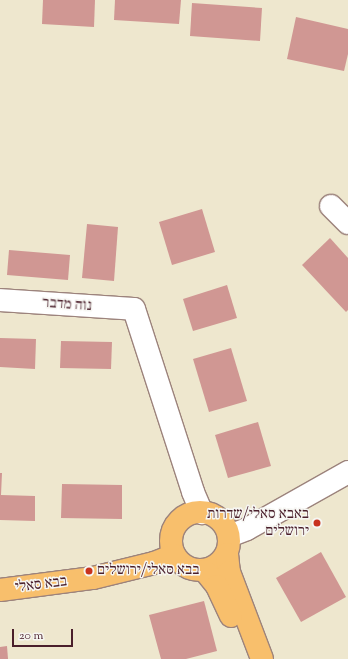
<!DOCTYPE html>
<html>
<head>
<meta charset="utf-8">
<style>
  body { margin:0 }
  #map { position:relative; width:348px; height:659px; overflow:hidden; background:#eee7ce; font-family:"Sorts Mill Goudy","Frank Ruhl Libre",serif }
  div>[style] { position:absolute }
  .building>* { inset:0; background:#d09793 }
  .roads { filter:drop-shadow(1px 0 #9c837c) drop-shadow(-1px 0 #9c837c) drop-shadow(0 1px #9c837c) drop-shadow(0 -1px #9c837c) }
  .minor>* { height:22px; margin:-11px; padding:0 11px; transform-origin:11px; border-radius:11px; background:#fff }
  .major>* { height:22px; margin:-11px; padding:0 11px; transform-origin:11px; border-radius:11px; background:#f8bf6c }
  .major>.ring { margin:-11px; padding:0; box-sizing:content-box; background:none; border:22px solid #f8bf6c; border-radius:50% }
  .dots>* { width:11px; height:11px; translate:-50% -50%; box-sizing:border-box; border:2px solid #f6f6f2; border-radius:50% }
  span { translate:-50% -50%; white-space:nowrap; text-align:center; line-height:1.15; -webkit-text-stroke:3px #f6f6f2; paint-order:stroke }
  .street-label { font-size:15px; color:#4a1f2b }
  .poi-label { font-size:15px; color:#4a1f2b }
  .right { translate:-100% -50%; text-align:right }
  .left { translate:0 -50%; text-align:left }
  .scale { position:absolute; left:12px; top:629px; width:61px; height:18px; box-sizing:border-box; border:2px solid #4a1f2b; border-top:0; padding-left:5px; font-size:12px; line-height:14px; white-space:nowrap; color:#4a1f2b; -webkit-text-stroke:3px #f6f6f2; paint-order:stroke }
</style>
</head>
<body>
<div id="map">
  <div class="building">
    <i style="clip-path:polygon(43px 0,95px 0,94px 27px,42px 24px)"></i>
    <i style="clip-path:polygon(115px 0,181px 0,179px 24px,114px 20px)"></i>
    <i style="clip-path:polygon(192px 3px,262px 8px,260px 41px,190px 36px)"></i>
    <i style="clip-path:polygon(296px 17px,348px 29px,348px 54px,344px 71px,287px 59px)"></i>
    <i style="clip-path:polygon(202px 209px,215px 252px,172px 265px,159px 222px)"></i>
    <i style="clip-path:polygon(87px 224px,118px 227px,114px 281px,82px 278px)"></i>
    <i style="clip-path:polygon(330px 238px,348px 258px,348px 310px,346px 312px,302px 265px)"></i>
    <i style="clip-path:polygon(9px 250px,70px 255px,68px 280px,7px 275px)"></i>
    <i style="clip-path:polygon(227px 285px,237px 318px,193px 331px,183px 299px)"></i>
    <i style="clip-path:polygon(0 338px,36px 339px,35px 369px,0 367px)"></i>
    <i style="clip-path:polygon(61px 341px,112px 342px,111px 369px,60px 368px)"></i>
    <i style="clip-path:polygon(231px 348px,247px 401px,209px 412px,193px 359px)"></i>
    <i style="clip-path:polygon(258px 422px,271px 466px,228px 478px,215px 435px)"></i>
    <i style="clip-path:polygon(0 473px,2px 473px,1px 495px,35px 496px,35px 521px,0 520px)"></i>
    <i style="clip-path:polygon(62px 484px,122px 485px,122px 519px,61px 518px)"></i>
    <i style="clip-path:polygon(321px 552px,346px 597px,301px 622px,276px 578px)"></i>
    <i style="clip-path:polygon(204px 601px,217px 651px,186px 659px,161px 659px,149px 615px)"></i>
    <i style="clip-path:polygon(7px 646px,8px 659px,0 659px,0 647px)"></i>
  </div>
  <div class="roads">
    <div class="minor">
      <i style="left:331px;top:206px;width:24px;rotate:45deg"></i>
      <i style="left:0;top:300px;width:134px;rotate:3.8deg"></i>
      <i style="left:134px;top:309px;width:192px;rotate:72.1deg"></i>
      <i style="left:193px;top:492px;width:23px;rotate:67deg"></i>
      <i style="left:229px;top:536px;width:19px;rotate:-21deg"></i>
      <i style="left:247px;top:529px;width:116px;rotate:-29.4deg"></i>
    </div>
    <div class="major">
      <i class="ring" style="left:171px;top:512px;width:36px;height:36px"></i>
      <i style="left:227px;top:554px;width:18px;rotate:84deg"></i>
      <i style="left:229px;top:572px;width:93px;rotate:69.2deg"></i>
      <i style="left:205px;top:571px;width:19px;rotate:51deg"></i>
      <i style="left:217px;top:586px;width:33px;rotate:65deg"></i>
      <i style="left:0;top:590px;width:94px;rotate:-7.4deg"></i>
      <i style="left:93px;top:578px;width:63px;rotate:-13.8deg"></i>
      <i style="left:154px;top:563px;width:22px;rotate:-21deg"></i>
    </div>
  </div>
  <div class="dots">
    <i style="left:317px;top:523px;background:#c8321e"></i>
    <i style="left:89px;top:571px;background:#c8321e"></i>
  </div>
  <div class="street-label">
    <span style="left:67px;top:305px;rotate:4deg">נוה מדבר</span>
    <span style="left:41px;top:585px;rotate:-7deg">בבא סאלי</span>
  </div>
  <div class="poi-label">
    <span class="right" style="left:309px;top:523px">באבא סאלי/שדרות<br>ירושלים</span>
    <span class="left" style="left:97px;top:571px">בבא סאלי/ירושלים</span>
  </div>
  <div class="scale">20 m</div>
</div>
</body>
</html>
